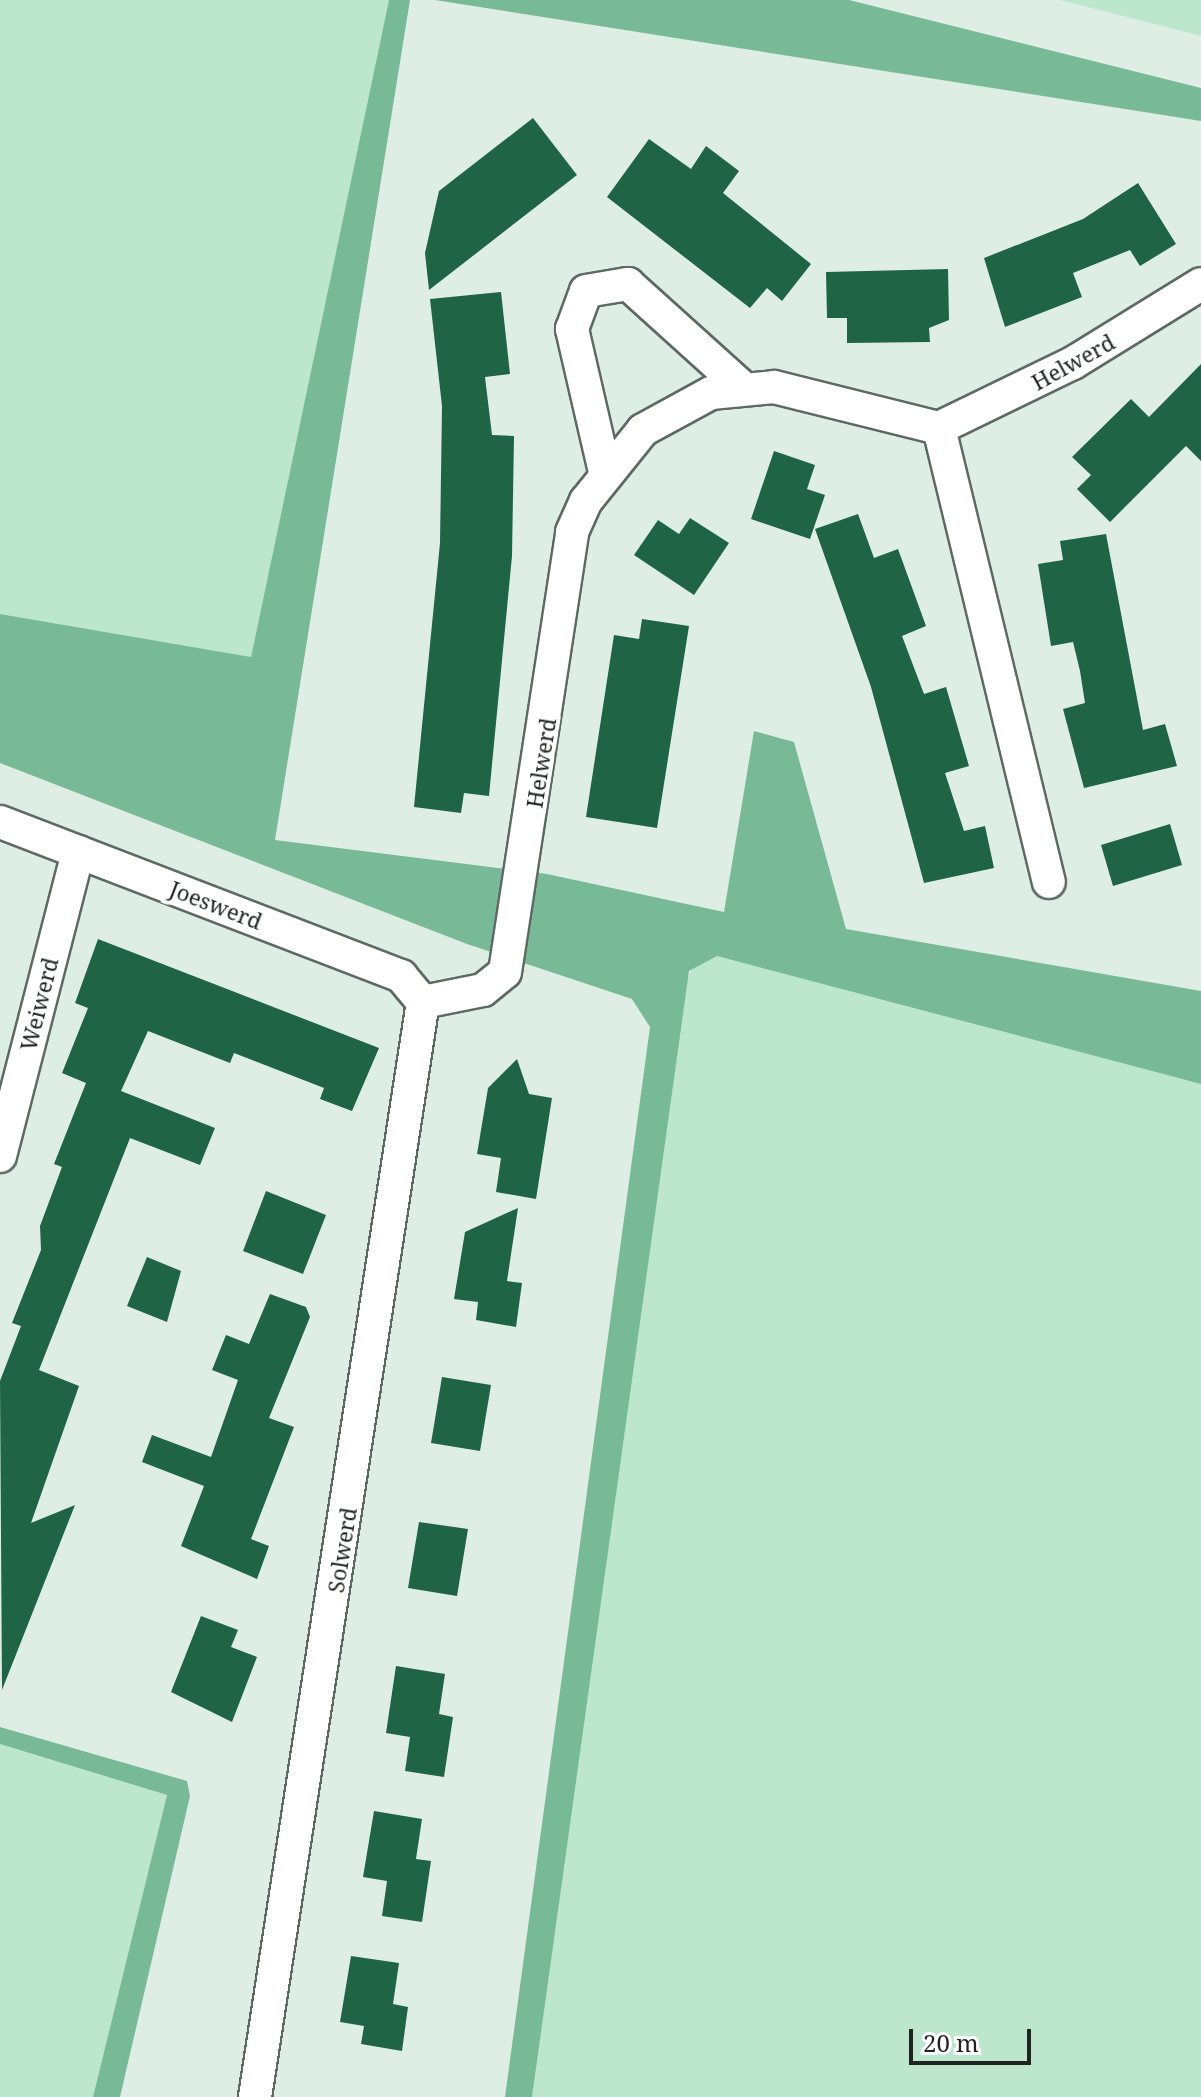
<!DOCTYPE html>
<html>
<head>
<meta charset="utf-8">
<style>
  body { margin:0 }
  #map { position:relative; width:1201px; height:2097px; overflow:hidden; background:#dfeee5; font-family:"Noto Serif",serif }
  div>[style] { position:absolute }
  .green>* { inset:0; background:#bde6cf }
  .water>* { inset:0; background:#78ba98 }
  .building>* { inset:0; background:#1f6446 }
  .roads { filter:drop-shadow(2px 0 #5d6a63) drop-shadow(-2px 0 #5d6a63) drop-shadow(0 2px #5d6a63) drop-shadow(0 -2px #5d6a63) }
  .street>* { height:32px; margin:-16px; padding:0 16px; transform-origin:16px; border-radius:16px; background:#fff }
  span { translate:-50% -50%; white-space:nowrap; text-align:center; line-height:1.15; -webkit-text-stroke:8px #fff; paint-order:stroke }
  .street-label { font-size:22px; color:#1f2421 }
  .scale { position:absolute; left:909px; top:2029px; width:122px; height:36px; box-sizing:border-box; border:4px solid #1f2421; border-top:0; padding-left:10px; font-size:24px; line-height:28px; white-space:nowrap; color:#1f2421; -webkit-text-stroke:6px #fff; paint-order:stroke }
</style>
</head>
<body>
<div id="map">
  <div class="green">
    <i style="clip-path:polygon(0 0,389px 0,251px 657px,0 614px)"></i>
    <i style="clip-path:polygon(1060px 0,1201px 0,1201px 36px)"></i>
    <i style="clip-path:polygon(717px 956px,1201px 1084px,1201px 2097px,532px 2097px,683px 987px,695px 964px)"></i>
    <i style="clip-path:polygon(0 1744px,167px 1795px,93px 2097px,0 2097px)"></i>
  </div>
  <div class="water">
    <i style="clip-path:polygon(389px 0,410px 0,275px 840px,547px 874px,724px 912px,754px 731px,794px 742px,846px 929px,1201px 991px,1201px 1084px,717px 956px,689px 971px,532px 2097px,505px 2097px,650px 1027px,632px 999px,467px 944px,0 763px,0 614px,251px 657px)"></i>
    <i style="clip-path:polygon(435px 0,849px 0,1201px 88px,1201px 121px)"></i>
    <i style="clip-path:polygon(0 1727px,187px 1781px,190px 1796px,120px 2097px,93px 2097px,167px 1795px,0 1744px)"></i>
  </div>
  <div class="building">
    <i style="clip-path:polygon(533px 118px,577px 175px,429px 290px,425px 253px,439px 191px)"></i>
    <i style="clip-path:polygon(649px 139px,691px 169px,706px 146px,739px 171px,723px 193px,811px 264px,782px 301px,767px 288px,750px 308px,607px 197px)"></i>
    <i style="clip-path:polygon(1138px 183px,1176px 244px,1140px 266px,1130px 250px,1073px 273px,1082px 297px,1005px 327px,984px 258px,1083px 219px)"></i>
    <i style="clip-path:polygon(948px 269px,949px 320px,929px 328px,930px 342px,847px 343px,847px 318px,827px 318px,826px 272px)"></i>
    <i style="clip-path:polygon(501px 292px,510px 374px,485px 377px,492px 435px,514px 436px,512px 556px,489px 796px,464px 793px,461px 813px,414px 807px,440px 543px,442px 406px,430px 299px)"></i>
    <i style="clip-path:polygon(1201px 364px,1201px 461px,1186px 446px,1110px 522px,1077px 489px,1091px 475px,1072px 457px,1131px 399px,1149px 417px)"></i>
    <i style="clip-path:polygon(774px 451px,815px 465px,807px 489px,825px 495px,810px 539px,751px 519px)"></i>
    <i style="clip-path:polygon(858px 514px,874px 558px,898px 549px,926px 626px,902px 636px,924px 694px,946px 687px,969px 766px,945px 773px,964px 831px,985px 826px,994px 868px,924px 883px,871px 687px,815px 529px)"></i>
    <i style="clip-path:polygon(690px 518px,729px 543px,694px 595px,634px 555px,658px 520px,679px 534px)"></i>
    <i style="clip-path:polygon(1106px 534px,1143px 730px,1165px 724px,1177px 766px,1084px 788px,1063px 709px,1085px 703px,1080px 671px,1073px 642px,1051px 646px,1038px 564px,1063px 560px,1060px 541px)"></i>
    <i style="clip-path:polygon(642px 619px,689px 626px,657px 828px,586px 817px,614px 635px,639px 639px)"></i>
    <i style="clip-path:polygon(1170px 824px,1182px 865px,1113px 886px,1101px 845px)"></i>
    <i style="clip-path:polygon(98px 939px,379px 1048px,352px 1111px,320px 1099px,324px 1088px,234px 1053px,230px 1063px,148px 1031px,121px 1091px,215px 1128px,200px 1165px,130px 1138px,39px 1370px,79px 1386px,31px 1523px,75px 1505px,2px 1690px,0 1381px,21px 1326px,12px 1323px,41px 1250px,40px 1226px,62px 1167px,54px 1164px,86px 1083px,62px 1073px,88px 1008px,75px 1003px)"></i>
    <i style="clip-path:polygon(517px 1059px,529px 1094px,552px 1098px,536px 1199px,496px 1192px,501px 1158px,477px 1154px,488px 1088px)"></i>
    <i style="clip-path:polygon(266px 1191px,326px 1215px,303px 1274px,243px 1251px)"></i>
    <i style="clip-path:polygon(518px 1208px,507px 1281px,522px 1283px,516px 1327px,476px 1320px,478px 1302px,454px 1299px,465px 1232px)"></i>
    <i style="clip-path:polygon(147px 1257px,181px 1271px,167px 1322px,127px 1306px)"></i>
    <i style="clip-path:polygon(270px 1294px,306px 1307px,310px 1317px,269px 1418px,294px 1427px,251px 1539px,269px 1546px,257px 1579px,181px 1546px,204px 1486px,142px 1462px,152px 1435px,211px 1457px,238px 1380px,212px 1370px,226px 1335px,249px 1344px)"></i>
    <i style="clip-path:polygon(442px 1377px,491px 1385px,480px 1451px,431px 1443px)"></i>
    <i style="clip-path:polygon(419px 1522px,468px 1529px,457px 1596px,408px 1588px)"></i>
    <i style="clip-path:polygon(201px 1616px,238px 1630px,231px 1647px,257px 1657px,232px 1722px,171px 1692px)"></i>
    <i style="clip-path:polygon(396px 1666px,445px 1674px,439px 1714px,453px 1717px,444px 1777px,405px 1771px,410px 1737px,386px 1733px)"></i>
    <i style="clip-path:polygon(374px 1811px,422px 1819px,416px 1859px,431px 1861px,422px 1922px,382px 1916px,387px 1881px,363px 1877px)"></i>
    <i style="clip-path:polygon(351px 1956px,399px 1963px,393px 2004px,408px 2007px,402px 2051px,361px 2044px,364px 2026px,340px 2022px)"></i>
  </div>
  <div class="roads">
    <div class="street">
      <i style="left:939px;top:428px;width:149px;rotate:-25.9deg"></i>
      <i style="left:1073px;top:363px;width:150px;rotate:-31.7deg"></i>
      <i style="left:605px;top:472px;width:147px;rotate:-103deg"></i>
      <i style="left:572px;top:329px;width:40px;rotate:-69.8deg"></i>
      <i style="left:586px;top:291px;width:43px;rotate:-9.5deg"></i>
      <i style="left:628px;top:284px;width:154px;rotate:42.1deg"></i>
      <i style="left:0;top:822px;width:430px;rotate:21deg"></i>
      <i style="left:401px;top:976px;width:34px;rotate:50deg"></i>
      <i style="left:423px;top:1002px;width:61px;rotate:-11.3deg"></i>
      <i style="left:483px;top:990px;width:28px;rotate:-39deg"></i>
      <i style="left:505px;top:972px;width:445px;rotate:-81.3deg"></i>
      <i style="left:572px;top:532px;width:34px;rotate:-66deg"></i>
      <i style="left:586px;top:501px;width:91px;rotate:-51.2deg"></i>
      <i style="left:643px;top:430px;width:77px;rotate:-28.6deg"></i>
      <i style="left:711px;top:393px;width:63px;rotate:-5.4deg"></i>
      <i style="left:774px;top:387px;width:170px;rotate:14deg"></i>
      <i style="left:939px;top:428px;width:467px;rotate:76.4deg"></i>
      <i style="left:0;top:1156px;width:314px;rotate:-75.6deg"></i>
      <i style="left:255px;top:2097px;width:1108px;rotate:-81.28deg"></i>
    </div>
  </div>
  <div class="street-label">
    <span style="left:1073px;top:362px;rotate:-29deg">Helwerd</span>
    <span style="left:541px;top:763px;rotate:-81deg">Helwerd</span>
    <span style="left:216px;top:905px;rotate:21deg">Joeswerd</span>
    <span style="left:39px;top:1004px;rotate:-76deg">Weiwerd</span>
    <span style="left:342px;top:1550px;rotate:-81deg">Solwerd</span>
  </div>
  <div class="scale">20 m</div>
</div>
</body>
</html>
